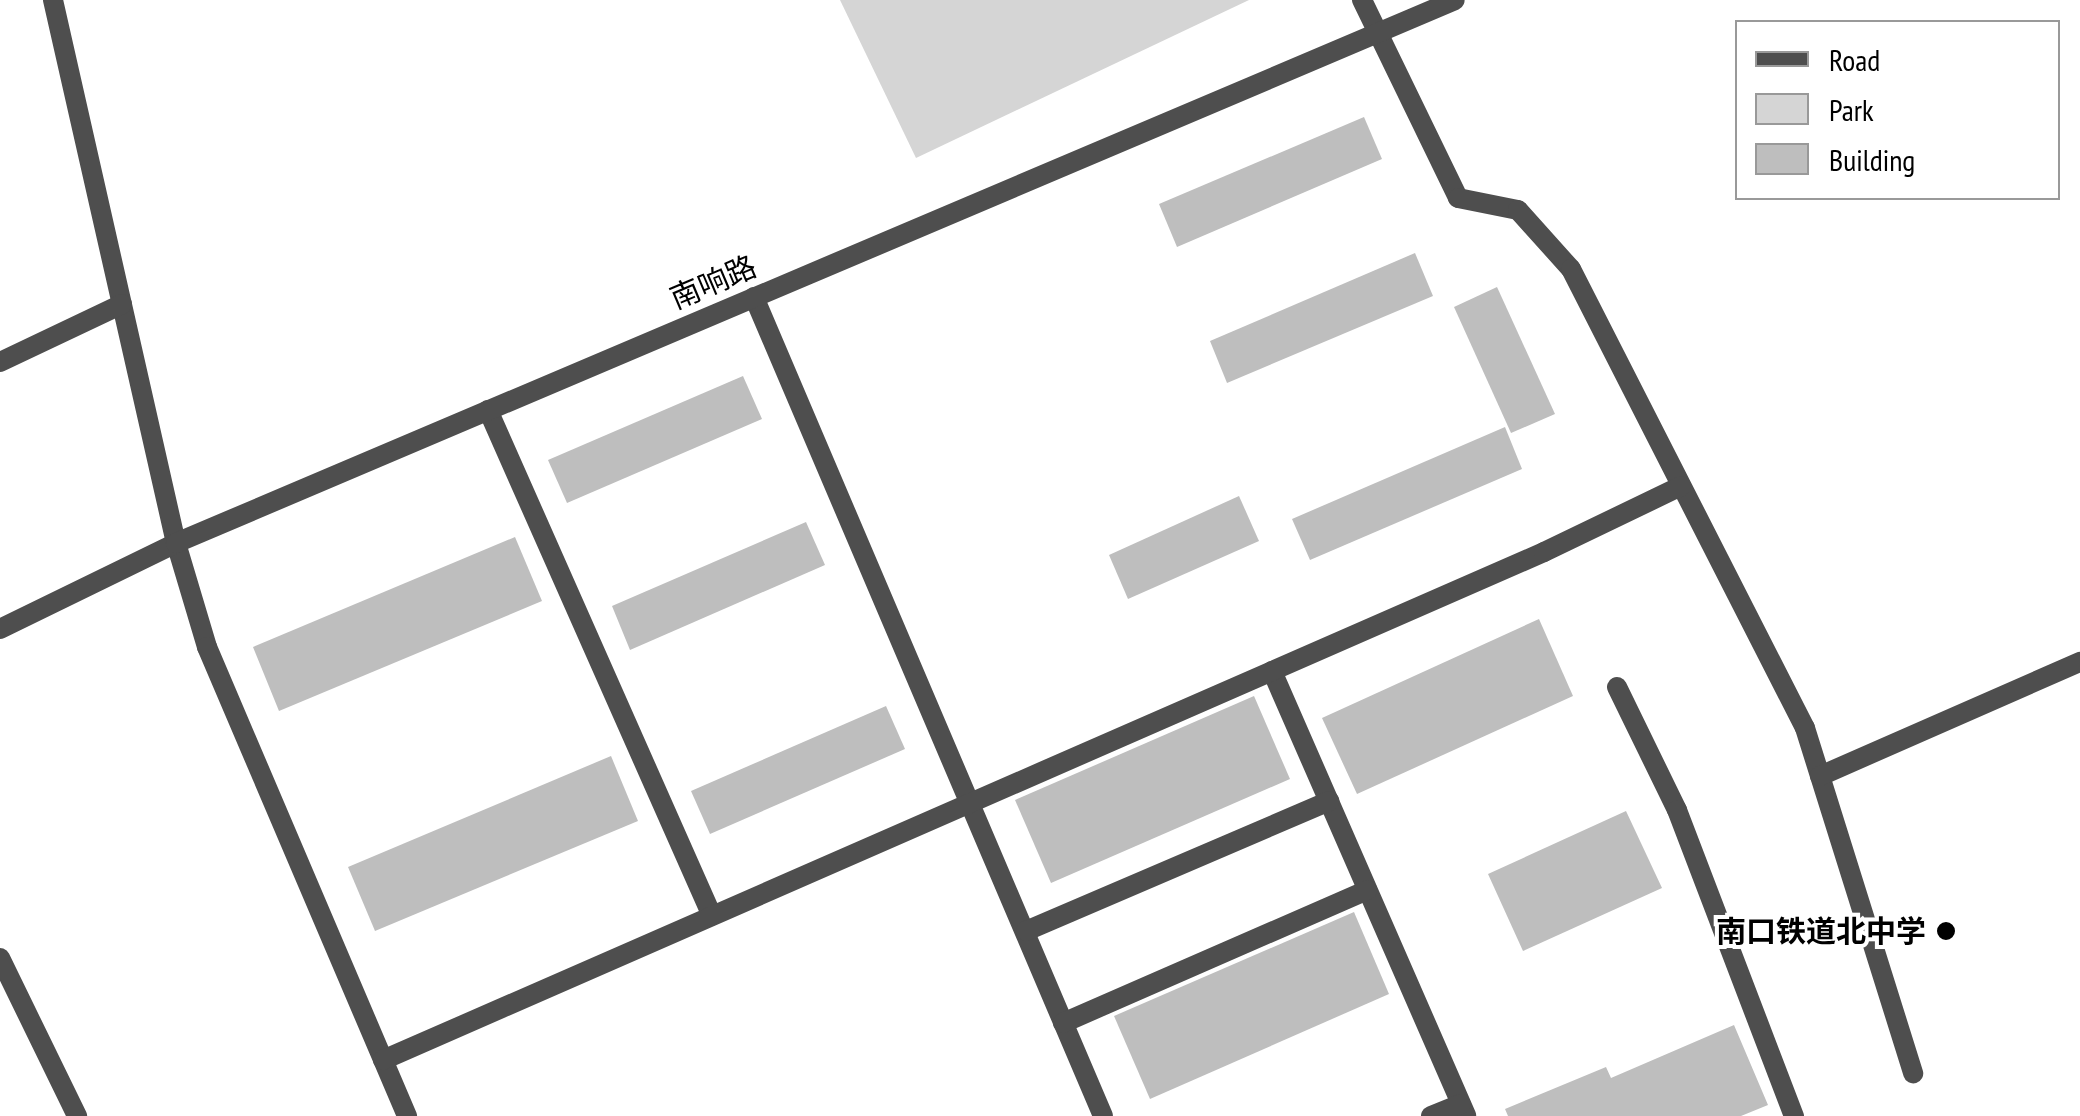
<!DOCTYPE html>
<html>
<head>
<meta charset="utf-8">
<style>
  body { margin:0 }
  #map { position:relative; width:2080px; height:1116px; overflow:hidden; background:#fff; font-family:"PT Sans Narrow","Noto Sans SC",sans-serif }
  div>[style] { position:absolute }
  .green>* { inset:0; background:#d5d5d5 }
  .building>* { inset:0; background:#bebebe }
  .minor>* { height:20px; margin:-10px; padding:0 10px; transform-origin:10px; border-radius:10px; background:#4e4e4e }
  .tertiary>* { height:20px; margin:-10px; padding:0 10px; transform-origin:10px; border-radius:10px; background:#4e4e4e }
  .dots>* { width:28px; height:28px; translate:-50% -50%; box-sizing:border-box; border:5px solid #fff; border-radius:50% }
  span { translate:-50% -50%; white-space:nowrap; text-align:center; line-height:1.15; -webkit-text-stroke:8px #fff; paint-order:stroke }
  .street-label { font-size:30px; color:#000 }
  .poi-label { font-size:30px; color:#000; font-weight:700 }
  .right { translate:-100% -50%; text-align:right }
  .legend { position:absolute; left:1735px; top:20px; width:325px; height:180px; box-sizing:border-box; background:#fff; border:2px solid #999; margin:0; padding:12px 18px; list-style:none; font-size:30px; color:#000 }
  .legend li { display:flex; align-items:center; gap:20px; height:50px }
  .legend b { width:50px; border:2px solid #999 }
</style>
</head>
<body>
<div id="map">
  <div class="green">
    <i style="clip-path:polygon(840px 0,1249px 0,916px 158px)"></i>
  </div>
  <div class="building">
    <i style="clip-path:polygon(1364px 117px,1382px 159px,1177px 247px,1159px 204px)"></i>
    <i style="clip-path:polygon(1415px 253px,1433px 296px,1227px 383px,1210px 341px)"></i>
    <i style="clip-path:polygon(1497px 287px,1555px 414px,1511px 433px,1454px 307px)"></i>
    <i style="clip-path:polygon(743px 376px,762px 419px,567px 503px,548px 460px)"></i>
    <i style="clip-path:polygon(1505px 427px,1522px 469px,1310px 560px,1292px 519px)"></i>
    <i style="clip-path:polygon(1239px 496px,1259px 541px,1128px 599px,1109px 555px)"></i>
    <i style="clip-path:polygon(806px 522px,825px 565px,630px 650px,612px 606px)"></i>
    <i style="clip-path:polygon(515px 537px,542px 601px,279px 711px,253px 647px)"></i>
    <i style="clip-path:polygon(1539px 619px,1573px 696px,1357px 794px,1322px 718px)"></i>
    <i style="clip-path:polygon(1254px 696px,1290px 779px,1051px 883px,1015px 800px)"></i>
    <i style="clip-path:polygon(886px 706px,905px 749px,710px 834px,691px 791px)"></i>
    <i style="clip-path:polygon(611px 756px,638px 821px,375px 931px,348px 867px)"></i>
    <i style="clip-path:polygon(1626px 811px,1662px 888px,1523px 951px,1488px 874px)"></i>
    <i style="clip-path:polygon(1354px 912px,1389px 994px,1150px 1099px,1114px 1016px)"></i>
    <i style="clip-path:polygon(1734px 1025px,1768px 1105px,1741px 1116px,1508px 1116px,1505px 1109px,1606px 1067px,1611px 1078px)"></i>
  </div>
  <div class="minor">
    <i style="left:53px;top:0;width:557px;rotate:77.24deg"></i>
    <i style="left:176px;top:543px;width:109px;rotate:73.4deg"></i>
    <i style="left:207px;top:647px;width:510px;rotate:66.9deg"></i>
    <i style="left:1362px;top:0;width:220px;rotate:64.1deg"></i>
    <i style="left:1458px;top:198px;width:61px;rotate:11.3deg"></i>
    <i style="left:1518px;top:210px;width:79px;rotate:48.1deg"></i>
    <i style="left:1571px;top:269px;width:515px;rotate:62.99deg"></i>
    <i style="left:1805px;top:728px;width:362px;rotate:72.6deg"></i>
    <i style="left:754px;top:297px;width:890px;rotate:66.92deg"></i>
    <i style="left:0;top:362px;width:135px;rotate:-25.4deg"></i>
    <i style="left:488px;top:410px;width:553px;rotate:66.12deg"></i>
    <i style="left:1272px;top:671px;width:485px;rotate:66.4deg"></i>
    <i style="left:1617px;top:687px;width:137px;rotate:64deg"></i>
    <i style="left:1677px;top:810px;width:328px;rotate:69.1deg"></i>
    <i style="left:1820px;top:776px;width:284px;rotate:-23.7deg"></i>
    <i style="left:1026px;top:931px;width:330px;rotate:-23.2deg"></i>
    <i style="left:0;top:958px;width:176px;rotate:64deg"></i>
    <i style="left:1063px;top:1023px;width:332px;rotate:-23.6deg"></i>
    <i style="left:383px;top:1060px;width:1267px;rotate:-23.63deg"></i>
    <i style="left:1544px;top:552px;width:152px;rotate:-25.7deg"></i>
    <i style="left:1431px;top:1116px;width:32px;rotate:-22deg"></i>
  </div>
  <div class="tertiary">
    <i style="left:0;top:629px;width:196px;rotate:-26deg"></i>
    <i style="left:176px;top:543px;width:1389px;rotate:-23deg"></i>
  </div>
  <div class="dots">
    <i style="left:1946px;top:931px;background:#000"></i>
  </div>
  <div class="street-label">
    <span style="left:713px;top:282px;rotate:-23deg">南响路</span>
  </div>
  <div class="poi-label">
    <span class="right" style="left:1926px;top:931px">南口铁道北中学</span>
  </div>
  <ul class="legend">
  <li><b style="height:12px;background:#4e4e4e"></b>Road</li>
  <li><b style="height:28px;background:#d5d5d5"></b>Park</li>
  <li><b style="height:28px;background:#bebebe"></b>Building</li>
  </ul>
</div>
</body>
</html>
